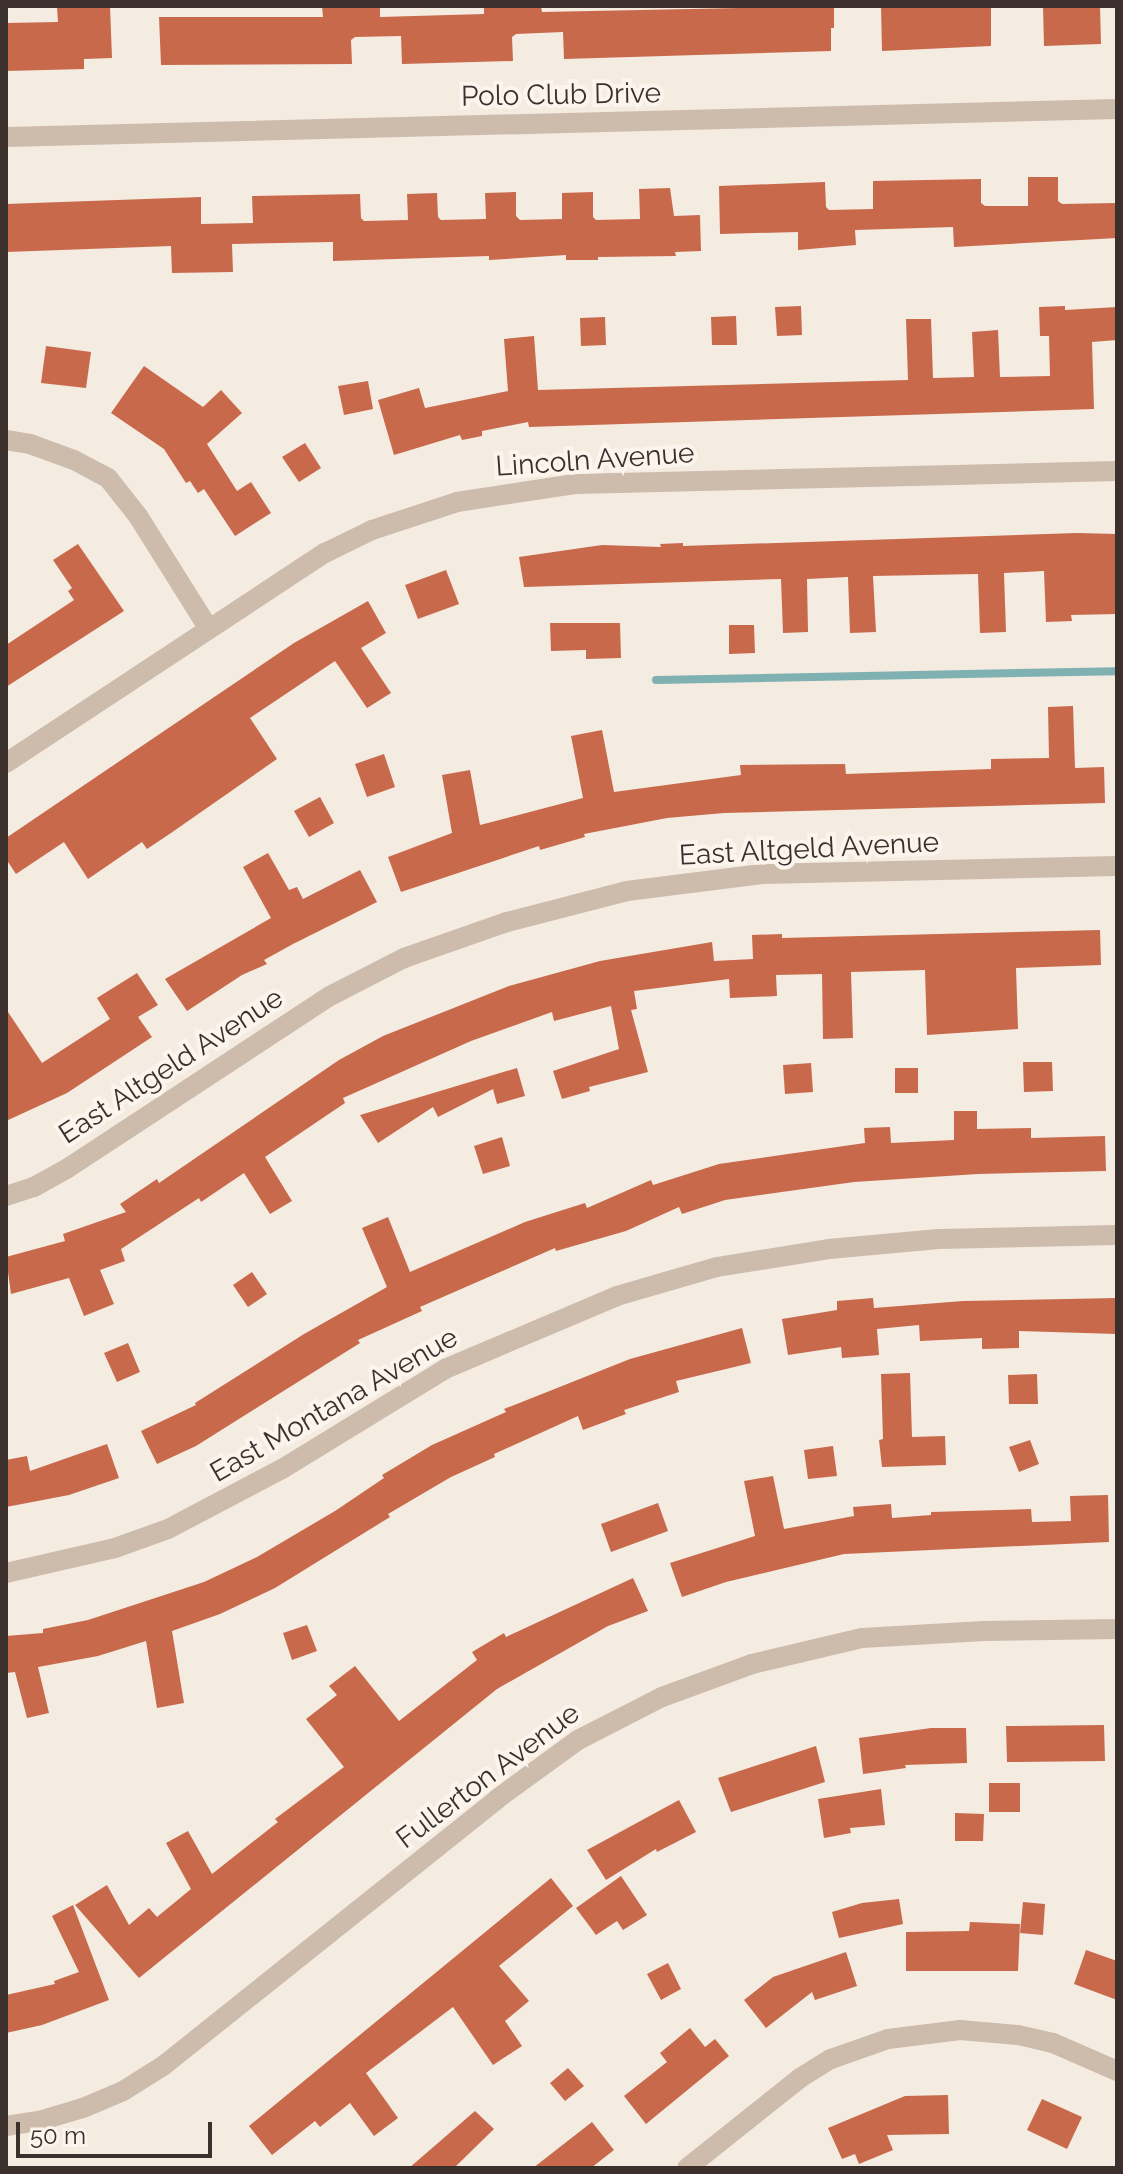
<!DOCTYPE html>
<html>
<head>
<meta charset="utf-8">
<style>
  body { margin:0 }
  #map { position:relative; width:1123px; height:2174px; overflow:hidden; background:#f4ebe1; font-family:Raleway,sans-serif }
  div>[style] { position:absolute }
  .stream>* { height:8px; margin:-4px; padding:0 4px; transform-origin:4px; border-radius:4px; background:#7fb0b2 }
  .building>* { inset:0; background:#c8694b }
  .minor>* { height:20px; margin:-10px; padding:0 10px; transform-origin:10px; border-radius:10px; background:#cdbbac }
  span { translate:-50% -50%; white-space:nowrap; text-align:center; line-height:1.15; -webkit-text-stroke:8px #fbf5ee; paint-order:stroke }
  .street-label { font-size:28px; color:#3b302b }
  .frame { position:absolute; inset:0; border:8px solid #3b302b; pointer-events:none }
  .scale { position:absolute; left:16px; top:2122px; width:196px; height:36px; box-sizing:border-box; border:4px solid #3b302b; border-top:0; padding-left:10px; font-size:24px; line-height:28px; white-space:nowrap; color:#3b302b; -webkit-text-stroke:6px #fbf5ee; paint-order:stroke }
</style>
</head>
<body>
<div id="map">
  <div class="stream">
    <i style="left:656px;top:680px;width:461px;rotate:-1.1deg"></i>
  </div>
  <div class="building">
    <i style="clip-path:polygon(110px 6px,112px 58px,84px 59px,84px 69px,6px 71px,6px 23px,58px 22px,57px 7px)"></i>
    <i style="clip-path:polygon(322px 6px,380px 6px,380px 17px,484px 14px,484px 6px,541px 6px,542px 12px,834px 6px,834px 28px,831px 28px,831px 51px,564px 59px,563px 32px,516px 34px,512px 37px,513px 61px,402px 64px,401px 36px,355px 37px,351px 40px,352px 64px,161px 65px,159px 17px,323px 17px)"></i>
    <i style="clip-path:polygon(881px 6px,991px 6px,991px 46px,882px 51px)"></i>
    <i style="clip-path:polygon(1043px 6px,1100px 6px,1101px 44px,1044px 46px)"></i>
    <i style="clip-path:polygon(1028px 177px,1058px 177px,1058px 201px,1062px 204px,1117px 203px,1117px 238px,954px 247px,953px 227px,855px 230px,856px 245px,798px 250px,798px 232px,720px 234px,719px 186px,825px 182px,826px 207px,829px 210px,873px 209px,873px 181px,981px 179px,981px 203px,985px 206px,1028px 206px)"></i>
    <i style="clip-path:polygon(670px 188px,674px 216px,700px 215px,701px 251px,675px 252px,676px 256px,598px 257px,598px 260px,566px 260px,566px 255px,489px 260px,489px 256px,333px 261px,333px 242px,232px 244px,233px 272px,172px 273px,171px 246px,6px 252px,6px 204px,201px 197px,201px 224px,253px 223px,252px 196px,360px 194px,361px 218px,364px 221px,408px 220px,407px 194px,437px 193px,438px 217px,441px 220px,486px 219px,485px 193px,516px 192px,516px 216px,520px 220px,562px 219px,562px 193px,593px 192px,593px 217px,596px 220px,640px 219px,639px 189px)"></i>
    <i style="clip-path:polygon(801px 306px,802px 335px,777px 336px,775px 307px)"></i>
    <i style="clip-path:polygon(1065px 306px,1065px 310px,1117px 307px,1117px 340px,1092px 342px,1094px 409px,529px 427px,528px 422px,482px 431px,482px 436px,462px 440px,460px 435px,394px 455px,378px 400px,419px 388px,425px 408px,508px 391px,504px 339px,534px 336px,538px 390px,908px 380px,906px 319px,931px 319px,933px 378px,974px 377px,972px 332px,998px 330px,1000px 377px,1050px 376px,1049px 336px,1040px 336px,1039px 307px)"></i>
    <i style="clip-path:polygon(736px 316px,737px 345px,712px 345px,711px 317px)"></i>
    <i style="clip-path:polygon(605px 317px,606px 345px,581px 346px,580px 318px)"></i>
    <i style="clip-path:polygon(46px 346px,91px 352px,86px 388px,41px 383px)"></i>
    <i style="clip-path:polygon(144px 366px,203px 407px,221px 390px,242px 413px,207px 444px,237px 491px,251px 482px,271px 513px,235px 536px,204px 489px,198px 493px,190px 481px,186px 483px,164px 449px,111px 413px)"></i>
    <i style="clip-path:polygon(368px 381px,373px 409px,344px 415px,338px 386px)"></i>
    <i style="clip-path:polygon(305px 443px,321px 468px,299px 482px,282px 457px)"></i>
    <i style="clip-path:polygon(1077px 533px,1117px 534px,1117px 614px,1071px 615px,1072px 621px,1046px 622px,1044px 571px,1004px 573px,1006px 632px,980px 633px,978px 574px,873px 576px,876px 632px,850px 633px,848px 577px,807px 579px,808px 632px,783px 633px,781px 579px,524px 587px,519px 557px,602px 545px,661px 547px,660px 544px,683px 543px,683px 546px)"></i>
    <i style="clip-path:polygon(78px 544px,124px 611px,6px 687px,6px 645px,74px 600px,68px 591px,72px 588px,53px 560px)"></i>
    <i style="clip-path:polygon(446px 570px,459px 604px,418px 619px,405px 585px)"></i>
    <i style="clip-path:polygon(368px 601px,386px 633px,361px 648px,391px 693px,367px 708px,335px 661px,250px 718px,277px 759px,171px 833px,147px 849px,142px 842px,88px 879px,64px 842px,16px 874px,6px 859px,6px 838px,294px 643px)"></i>
    <i style="clip-path:polygon(550px 623px,620px 623px,621px 658px,586px 659px,586px 650px,551px 651px)"></i>
    <i style="clip-path:polygon(729px 625px,754px 625px,755px 653px,729px 654px)"></i>
    <i style="clip-path:polygon(1073px 706px,1075px 768px,1104px 767px,1105px 803px,724px 813px,667px 818px,584px 834px,585px 837px,540px 850px,539px 846px,401px 892px,388px 857px,452px 833px,442px 775px,470px 770px,480px 825px,583px 798px,571px 736px,602px 730px,614px 792px,741px 775px,740px 765px,845px 764px,846px 774px,991px 769px,991px 759px,1049px 758px,1048px 707px)"></i>
    <i style="clip-path:polygon(384px 754px,395px 787px,367px 797px,355px 764px)"></i>
    <i style="clip-path:polygon(320px 797px,334px 823px,309px 837px,294px 811px)"></i>
    <i style="clip-path:polygon(268px 853px,289px 890px,297px 887px,303px 899px,360px 870px,377px 902px,293px 944px,264px 960px,267px 964px,242px 975px,187px 1011px,165px 979px,271px 918px,243px 867px)"></i>
    <i style="clip-path:polygon(1100px 930px,1101px 965px,1016px 968px,1018px 1029px,927px 1035px,925px 970px,851px 972px,853px 1038px,823px 1039px,822px 974px,776px 975px,777px 996px,730px 998px,729px 979px,634px 991px,637px 1009px,631px 1010px,648px 1072px,589px 1087px,590px 1091px,562px 1099px,553px 1071px,619px 1049px,611px 1006px,554px 1021px,552px 1012px,471px 1041px,343px 1098px,345px 1103px,265px 1157px,292px 1201px,270px 1214px,244px 1173px,201px 1202px,199px 1198px,121px 1249px,125px 1261px,100px 1270px,114px 1304px,84px 1316px,69px 1278px,11px 1294px,6px 1257px,65px 1241px,63px 1234px,126px 1212px,120px 1204px,157px 1179px,159px 1183px,339px 1060px,383px 1036px,509px 986px,600px 961px,712px 942px,714px 961px,753px 959px,752px 935px,782px 934px,782px 938px)"></i>
    <i style="clip-path:polygon(137px 973px,158px 1005px,138px 1017px,152px 1037px,67px 1093px,6px 1121px,6px 1009px,42px 1063px,110px 1019px,97px 998px)"></i>
    <i style="clip-path:polygon(1023px 1062px,1052px 1062px,1053px 1091px,1024px 1092px)"></i>
    <i style="clip-path:polygon(811px 1063px,813px 1092px,785px 1094px,783px 1065px)"></i>
    <i style="clip-path:polygon(517px 1068px,525px 1096px,497px 1104px,493px 1089px,438px 1117px,433px 1107px,378px 1143px,360px 1115px)"></i>
    <i style="clip-path:polygon(895px 1068px,918px 1068px,918px 1093px,895px 1093px)"></i>
    <i style="clip-path:polygon(954px 1111px,977px 1111px,977px 1129px,1031px 1128px,1031px 1138px,1105px 1136px,1106px 1171px,978px 1174px,854px 1182px,725px 1200px,682px 1214px,679px 1207px,626px 1231px,556px 1251px,555px 1248px,420px 1307px,422px 1311px,358px 1340px,360px 1343px,196px 1446px,157px 1464px,141px 1431px,196px 1405px,195px 1403px,304px 1334px,387px 1287px,362px 1228px,388px 1217px,410px 1272px,525px 1222px,585px 1203px,587px 1208px,651px 1180px,653px 1185px,719px 1164px,865px 1143px,864px 1128px,890px 1127px,891px 1143px,954px 1140px)"></i>
    <i style="clip-path:polygon(502px 1137px,510px 1166px,483px 1174px,474px 1146px)"></i>
    <i style="clip-path:polygon(252px 1272px,267px 1294px,248px 1307px,233px 1285px)"></i>
    <i style="clip-path:polygon(873px 1298px,874px 1308px,963px 1301px,1117px 1298px,1117px 1334px,1019px 1331px,1019px 1348px,982px 1349px,982px 1338px,920px 1341px,919px 1325px,877px 1329px,879px 1355px,842px 1358px,841px 1347px,788px 1355px,782px 1319px,837px 1310px,837px 1301px)"></i>
    <i style="clip-path:polygon(742px 1328px,751px 1363px,676px 1381px,679px 1392px,624px 1410px,626px 1414px,583px 1430px,578px 1416px,494px 1454px,495px 1457px,451px 1477px,388px 1514px,390px 1517px,275px 1588px,220px 1614px,172px 1631px,184px 1703px,157px 1708px,146px 1641px,98px 1656px,38px 1667px,49px 1713px,27px 1718px,15px 1672px,6px 1673px,6px 1636px,43px 1633px,43px 1629px,88px 1620px,204px 1582px,257px 1557px,335px 1511px,384px 1478px,382px 1475px,432px 1445px,506px 1412px,504px 1409px,630px 1359px)"></i>
    <i style="clip-path:polygon(128px 1343px,140px 1372px,117px 1382px,104px 1353px)"></i>
    <i style="clip-path:polygon(910px 1373px,912px 1437px,945px 1436px,946px 1465px,882px 1467px,879px 1440px,883px 1439px,881px 1374px)"></i>
    <i style="clip-path:polygon(1037px 1374px,1038px 1404px,1009px 1404px,1008px 1375px)"></i>
    <i style="clip-path:polygon(1030px 1440px,1039px 1464px,1019px 1472px,1009px 1447px)"></i>
    <i style="clip-path:polygon(107px 1444px,119px 1478px,69px 1495px,6px 1507px,6px 1460px,27px 1456px,30px 1471px)"></i>
    <i style="clip-path:polygon(833px 1446px,837px 1476px,808px 1479px,804px 1450px)"></i>
    <i style="clip-path:polygon(773px 1476px,784px 1529px,854px 1516px,853px 1507px,891px 1504px,892px 1518px,931px 1515px,931px 1512px,1031px 1509px,1032px 1522px,1071px 1521px,1070px 1496px,1108px 1495px,1109px 1542px,844px 1554px,726px 1582px,682px 1597px,670px 1563px,755px 1536px,744px 1481px)"></i>
    <i style="clip-path:polygon(658px 1503px,668px 1531px,611px 1552px,601px 1524px)"></i>
    <i style="clip-path:polygon(633px 1578px,648px 1611px,608px 1626px,497px 1689px,139px 1978px,75px 1905px,107px 1885px,129px 1925px,149px 1908px,157px 1917px,191px 1889px,166px 1843px,188px 1831px,212px 1874px,278px 1822px,275px 1819px,344px 1767px,306px 1719px,337px 1695px,329px 1686px,355px 1666px,399px 1721px,477px 1660px,472px 1652px,504px 1633px,506px 1637px)"></i>
    <i style="clip-path:polygon(307px 1625px,317px 1651px,292px 1660px,283px 1633px)"></i>
    <i style="clip-path:polygon(1104px 1725px,1105px 1761px,1007px 1762px,1006px 1726px)"></i>
    <i style="clip-path:polygon(931px 1728px,966px 1728px,967px 1763px,905px 1765px,906px 1768px,863px 1774px,859px 1738px)"></i>
    <i style="clip-path:polygon(816px 1746px,825px 1782px,731px 1812px,718px 1778px)"></i>
    <i style="clip-path:polygon(989px 1783px,1020px 1783px,1020px 1812px,989px 1812px)"></i>
    <i style="clip-path:polygon(881px 1789px,885px 1825px,850px 1828px,851px 1833px,824px 1838px,818px 1799px)"></i>
    <i style="clip-path:polygon(679px 1800px,696px 1832px,657px 1852px,656px 1849px,606px 1880px,587px 1850px)"></i>
    <i style="clip-path:polygon(955px 1813px,984px 1814px,983px 1841px,955px 1841px)"></i>
    <i style="clip-path:polygon(621px 1876px,647px 1915px,623px 1930px,617px 1921px,596px 1935px,576px 1908px)"></i>
    <i style="clip-path:polygon(551px 1878px,573px 1906px,499px 1966px,529px 2001px,505px 2021px,522px 2046px,493px 2065px,453px 2007px,366px 2073px,398px 2118px,374px 2136px,350px 2103px,320px 2127px,315px 2121px,272px 2155px,249px 2126px)"></i>
    <i style="clip-path:polygon(899px 1899px,903px 1924px,839px 1938px,832px 1912px,862px 1903px)"></i>
    <i style="clip-path:polygon(1023px 1902px,1045px 1904px,1043px 1935px,1020px 1933px)"></i>
    <i style="clip-path:polygon(73px 1905px,109px 2000px,42px 2025px,6px 2033px,6px 1995px,55px 1984px,54px 1981px,79px 1972px,52px 1916px)"></i>
    <i style="clip-path:polygon(970px 1922px,1020px 1924px,1018px 1971px,906px 1971px,906px 1932px,969px 1931px)"></i>
    <i style="clip-path:polygon(1086px 1950px,1117px 1961px,1117px 2000px,1074px 1984px)"></i>
    <i style="clip-path:polygon(846px 1952px,857px 1986px,815px 2000px,812px 1992px,766px 2028px,744px 2000px,773px 1977px)"></i>
    <i style="clip-path:polygon(668px 1963px,681px 1989px,661px 2000px,647px 1974px)"></i>
    <i style="clip-path:polygon(690px 2028px,705px 2047px,715px 2039px,729px 2056px,646px 2124px,624px 2096px,667px 2062px,660px 2053px)"></i>
    <i style="clip-path:polygon(568px 2068px,584px 2086px,565px 2101px,550px 2083px)"></i>
    <i style="clip-path:polygon(948px 2095px,949px 2134px,887px 2135px,893px 2150px,859px 2164px,855px 2154px,842px 2159px,828px 2128px,905px 2096px)"></i>
    <i style="clip-path:polygon(1042px 2099px,1082px 2117px,1067px 2149px,1027px 2130px)"></i>
    <i style="clip-path:polygon(475px 2111px,494px 2129px,454px 2168px,409px 2168px)"></i>
    <i style="clip-path:polygon(592px 2122px,614px 2150px,591px 2168px,533px 2168px)"></i>
  </div>
  <div class="minor">
    <i style="left:6px;top:137px;width:1111px;rotate:-1.44deg"></i>
    <i style="left:6px;top:440px;width:24px;rotate:9deg"></i>
    <i style="left:30px;top:444px;width:47px;rotate:20deg"></i>
    <i style="left:74px;top:460px;width:38px;rotate:28deg"></i>
    <i style="left:108px;top:478px;width:48px;rotate:51.7deg"></i>
    <i style="left:138px;top:516px;width:133px;rotate:57.9deg"></i>
    <i style="left:6px;top:763px;width:382px;rotate:-33.4deg"></i>
    <i style="left:325px;top:553px;width:52px;rotate:-26.1deg"></i>
    <i style="left:372px;top:530px;width:89px;rotate:-18.2deg"></i>
    <i style="left:457px;top:502px;width:119px;rotate:-8.7deg"></i>
    <i style="left:575px;top:484px;width:542px;rotate:-1.37deg"></i>
    <i style="left:6px;top:1196px;width:29px;rotate:-18deg"></i>
    <i style="left:34px;top:1187px;width:39px;rotate:-29deg"></i>
    <i style="left:68px;top:1168px;width:313px;rotate:-33.3deg"></i>
    <i style="left:330px;top:996px;width:83px;rotate:-27.2deg"></i>
    <i style="left:404px;top:958px;width:109px;rotate:-19.3deg"></i>
    <i style="left:507px;top:922px;width:124px;rotate:-14.5deg"></i>
    <i style="left:627px;top:891px;width:136px;rotate:-7.2deg"></i>
    <i style="left:762px;top:874px;width:355px;rotate:-1.3deg"></i>
    <i style="left:6px;top:1573px;width:112px;rotate:-12.9deg"></i>
    <i style="left:115px;top:1548px;width:56px;rotate:-19.7deg"></i>
    <i style="left:168px;top:1529px;width:129px;rotate:-27.8deg"></i>
    <i style="left:282px;top:1469px;width:191px;rotate:-31.5deg"></i>
    <i style="left:445px;top:1369px;width:187px;rotate:-23deg"></i>
    <i style="left:617px;top:1296px;width:104px;rotate:-16.2deg"></i>
    <i style="left:717px;top:1267px;width:113px;rotate:-9.1deg"></i>
    <i style="left:829px;top:1249px;width:110px;rotate:-5.2deg"></i>
    <i style="left:939px;top:1239px;width:178px;rotate:-1.3deg"></i>
    <i style="left:6px;top:2126px;width:33px;rotate:-9deg"></i>
    <i style="left:39px;top:2121px;width:46px;rotate:-16.5deg"></i>
    <i style="left:83px;top:2108px;width:43px;rotate:-23deg"></i>
    <i style="left:123px;top:2091px;width:47px;rotate:-32deg"></i>
    <i style="left:163px;top:2066px;width:428px;rotate:-38.6deg"></i>
    <i style="left:497px;top:1799px;width:100px;rotate:-36.1deg"></i>
    <i style="left:578px;top:1740px;width:94px;rotate:-27.1deg"></i>
    <i style="left:662px;top:1697px;width:96px;rotate:-20.1deg"></i>
    <i style="left:752px;top:1664px;width:113px;rotate:-13.3deg"></i>
    <i style="left:862px;top:1638px;width:122px;rotate:-3.3deg"></i>
    <i style="left:984px;top:1631px;width:133px;rotate:-0.9deg"></i>
    <i style="left:687px;top:2168px;width:144px;rotate:-38.5deg"></i>
    <i style="left:800px;top:2078px;width:36px;rotate:-32deg"></i>
    <i style="left:831px;top:2059px;width:60px;rotate:-19.3deg"></i>
    <i style="left:888px;top:2039px;width:73px;rotate:-7.1deg"></i>
    <i style="left:960px;top:2030px;width:58px;rotate:4.9deg"></i>
    <i style="left:1018px;top:2035px;width:36px;rotate:13deg"></i>
    <i style="left:1053px;top:2043px;width:70px;rotate:23.6deg"></i>
  </div>
  <div class="street-label">
    <span style="left:561px;top:95px;rotate:-1deg">Polo Club Drive</span>
    <span style="left:595px;top:460px;rotate:-4deg">Lincoln Avenue</span>
    <span style="left:809px;top:849px;rotate:-3deg">East Altgeld Avenue</span>
    <span style="left:171px;top:1066px;rotate:-33deg">East Altgeld Avenue</span>
    <span style="left:334px;top:1405px;rotate:-30deg">East Montana Avenue</span>
    <span style="left:488px;top:1776px;rotate:-37deg">Fullerton Avenue</span>
  </div>
  <div class="frame"></div>
  <div class="scale">50 m</div>
</div>
</body>
</html>
